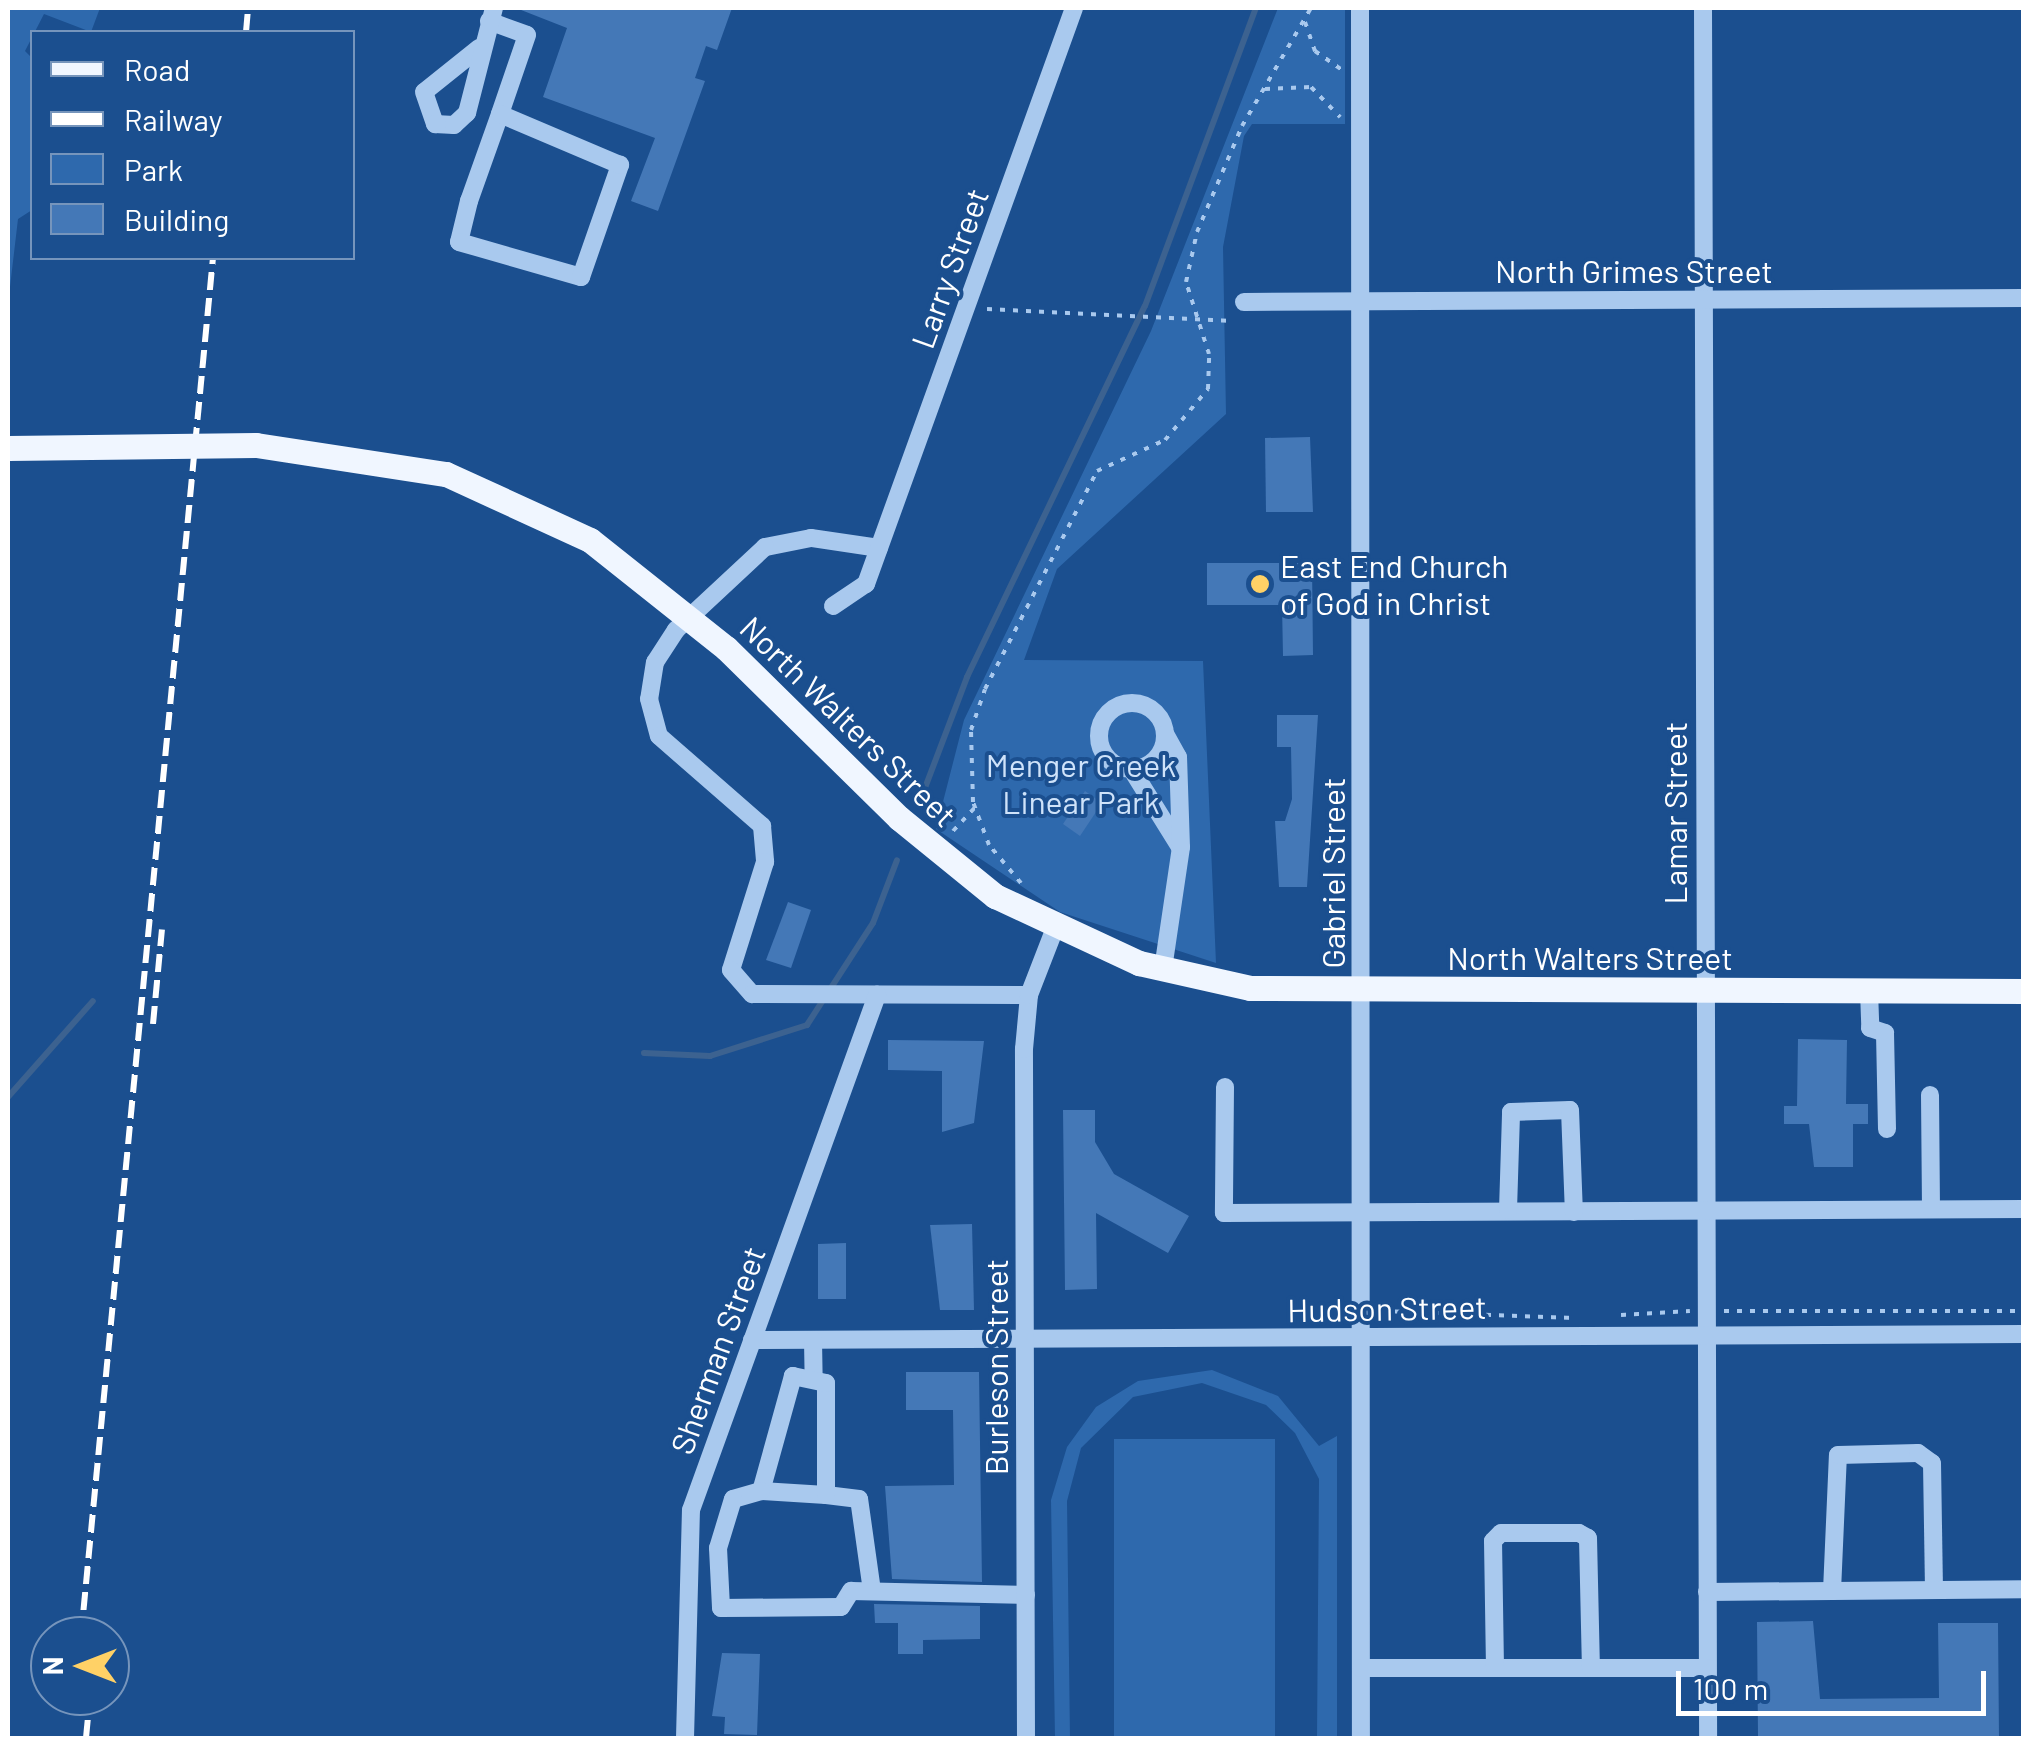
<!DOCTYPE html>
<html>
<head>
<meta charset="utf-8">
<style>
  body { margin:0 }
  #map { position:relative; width:2031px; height:1746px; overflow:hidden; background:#1b4f8f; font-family:Barlow,sans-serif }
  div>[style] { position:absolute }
  .green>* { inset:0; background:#2e69ad }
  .stream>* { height:6px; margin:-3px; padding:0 3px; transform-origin:3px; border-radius:3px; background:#3c6290 }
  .building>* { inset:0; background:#4478b7 }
  .path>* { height:4px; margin-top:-2px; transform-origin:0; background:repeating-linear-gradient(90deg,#a9c9ee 0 5px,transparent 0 13px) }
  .minor>* { height:18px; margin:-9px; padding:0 9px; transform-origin:9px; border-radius:9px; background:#a9c9ee }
  .minor>.ring { margin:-9px; padding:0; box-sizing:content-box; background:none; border:18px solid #a9c9ee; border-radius:50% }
  .major>* { height:25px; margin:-12.5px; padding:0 12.5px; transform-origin:12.5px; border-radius:12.5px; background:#f0f6ff }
  .rail>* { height:6px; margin-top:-3px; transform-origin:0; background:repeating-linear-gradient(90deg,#fff 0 18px,transparent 0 26px) }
  .major-bridge>* { height:25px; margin:-12.5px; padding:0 12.5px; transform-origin:12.5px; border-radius:12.5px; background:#f0f6ff }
  .dots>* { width:28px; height:28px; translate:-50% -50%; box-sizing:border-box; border:5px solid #1b4f8f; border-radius:50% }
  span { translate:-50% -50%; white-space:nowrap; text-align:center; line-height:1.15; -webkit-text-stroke:8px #1b4f8f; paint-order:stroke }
  .street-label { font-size:32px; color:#fff }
  .poi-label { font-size:32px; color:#fff }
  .left { translate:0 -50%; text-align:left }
  .park-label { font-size:32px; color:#cfe3fa }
  .frame { position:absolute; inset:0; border:10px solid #fff; pointer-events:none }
  .legend { position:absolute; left:30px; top:30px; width:325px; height:230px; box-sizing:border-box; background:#1b4f8f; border:2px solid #7695bc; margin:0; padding:12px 18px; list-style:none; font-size:30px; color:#fff }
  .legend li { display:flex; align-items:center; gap:20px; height:50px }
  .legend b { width:50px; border:2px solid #7695bc }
  .north { position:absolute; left:30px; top:1616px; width:100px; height:100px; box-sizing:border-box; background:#1b4f8f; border:2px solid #7695bc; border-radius:50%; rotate:270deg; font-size:28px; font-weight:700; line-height:40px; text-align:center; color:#fff }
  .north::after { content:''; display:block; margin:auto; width:35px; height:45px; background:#ffd166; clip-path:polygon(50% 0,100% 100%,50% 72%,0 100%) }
  .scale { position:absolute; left:1676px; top:1671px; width:310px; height:45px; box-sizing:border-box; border:5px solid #fff; border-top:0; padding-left:12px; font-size:30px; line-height:35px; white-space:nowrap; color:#fff; -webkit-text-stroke:8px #1b4f8f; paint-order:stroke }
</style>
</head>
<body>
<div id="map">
  <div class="green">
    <i style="clip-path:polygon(8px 8px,100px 8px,91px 32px,44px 14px,25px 51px,32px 58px,32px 210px,18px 219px,8px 304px)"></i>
    <i style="clip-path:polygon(1278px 8px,1345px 8px,1345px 124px,1252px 124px,1244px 136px,1223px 247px,1226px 414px,1057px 569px,1024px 660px,1203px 661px,1216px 963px,1060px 912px,936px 829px,964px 720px,1151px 331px)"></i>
    <i style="clip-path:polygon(1212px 1370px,1278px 1396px,1319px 1446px,1337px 1436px,1337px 1738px,1317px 1738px,1319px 1479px,1295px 1433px,1266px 1405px,1202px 1383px,1133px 1397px,1081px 1448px,1067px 1501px,1070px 1738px,1055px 1738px,1051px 1500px,1067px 1447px,1096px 1407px,1138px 1381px)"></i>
    <i style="clip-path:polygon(1114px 1439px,1275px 1439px,1275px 1738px,1114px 1738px)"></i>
  </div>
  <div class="stream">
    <i style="left:920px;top:801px;width:133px;rotate:-69.2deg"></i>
    <i style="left:967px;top:677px;width:411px;rotate:-64.4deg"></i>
    <i style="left:1145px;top:306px;width:318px;rotate:-69.6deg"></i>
    <i style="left:644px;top:1053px;width:66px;rotate:2.6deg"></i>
    <i style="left:710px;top:1056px;width:102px;rotate:-17.7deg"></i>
    <i style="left:807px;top:1025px;width:121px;rotate:-57.1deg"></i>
    <i style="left:873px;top:923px;width:67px;rotate:-69.1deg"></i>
    <i style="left:8px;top:1097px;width:128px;rotate:-48.5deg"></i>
  </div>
  <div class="building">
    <i style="clip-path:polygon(516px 8px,732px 8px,717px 50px,706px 46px,695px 78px,705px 81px,658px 211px,631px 201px,655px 138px,543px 97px,567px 28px)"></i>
    <i style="clip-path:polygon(1310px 437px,1313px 512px,1266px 512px,1265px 438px)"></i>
    <i style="clip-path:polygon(1207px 563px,1312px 563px,1313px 655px,1283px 656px,1282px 605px,1207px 605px)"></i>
    <i style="clip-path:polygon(1277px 715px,1318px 715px,1307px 887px,1279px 887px,1275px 821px,1285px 821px,1292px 799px,1291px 747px,1277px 747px)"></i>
    <i style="clip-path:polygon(1085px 791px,1102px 803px,1080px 836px,1063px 824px)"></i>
    <i style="clip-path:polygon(788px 902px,811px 910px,791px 968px,766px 960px)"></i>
    <i style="clip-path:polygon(1798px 1039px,1847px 1040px,1846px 1104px,1868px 1104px,1868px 1124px,1853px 1124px,1853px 1167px,1814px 1167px,1809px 1124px,1784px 1124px,1784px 1106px,1797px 1106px)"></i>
    <i style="clip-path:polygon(888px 1040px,984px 1041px,974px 1123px,942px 1132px,942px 1071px,888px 1070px)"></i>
    <i style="clip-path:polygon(1063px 1110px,1095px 1110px,1095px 1142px,1114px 1174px,1189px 1216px,1168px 1253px,1096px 1213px,1097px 1289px,1065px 1290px)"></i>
    <i style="clip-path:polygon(972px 1224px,974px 1310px,940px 1310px,930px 1225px)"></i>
    <i style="clip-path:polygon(846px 1243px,846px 1299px,818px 1299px,818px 1244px)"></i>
    <i style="clip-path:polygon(906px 1372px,979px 1372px,982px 1582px,892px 1579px,885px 1486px,954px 1485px,953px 1410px,906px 1410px)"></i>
    <i style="clip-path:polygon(874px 1604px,980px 1606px,980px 1639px,923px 1640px,923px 1654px,898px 1654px,898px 1623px,875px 1623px)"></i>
    <i style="clip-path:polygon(1813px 1621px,1820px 1699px,1939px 1698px,1938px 1623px,1998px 1623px,1999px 1738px,1758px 1738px,1757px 1622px)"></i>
    <i style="clip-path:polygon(722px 1653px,760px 1654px,757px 1735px,724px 1734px,725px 1717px,712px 1716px)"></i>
  </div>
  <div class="path">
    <i style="left:1305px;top:22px;width:31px;rotate:71deg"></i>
    <i style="left:1315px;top:51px;width:32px;rotate:35deg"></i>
    <i style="left:1265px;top:89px;width:46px;rotate:-2.5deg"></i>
    <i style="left:1311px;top:87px;width:42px;rotate:46deg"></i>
    <i style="left:987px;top:309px;width:246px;rotate:2.8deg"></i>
    <i style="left:953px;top:831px;width:33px;rotate:-47deg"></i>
    <i style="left:1021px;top:883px;width:50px;rotate:-130.1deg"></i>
    <i style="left:989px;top:845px;width:46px;rotate:-110.4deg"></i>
    <i style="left:973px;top:802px;width:72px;rotate:-91.6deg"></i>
    <i style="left:971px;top:730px;width:43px;rotate:-71.1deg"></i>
    <i style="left:985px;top:689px;width:245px;rotate:-62.8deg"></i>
    <i style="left:1097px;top:471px;width:75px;rotate:-24.5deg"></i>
    <i style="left:1165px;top:440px;width:67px;rotate:-49.9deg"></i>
    <i style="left:1208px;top:389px;width:35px;rotate:-88deg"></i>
    <i style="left:1209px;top:354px;width:76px;rotate:-107.7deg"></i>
    <i style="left:1186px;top:282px;width:51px;rotate:-77.6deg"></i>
    <i style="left:1197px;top:232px;width:115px;rotate:-67deg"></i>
    <i style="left:1242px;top:126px;width:137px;rotate:-59.7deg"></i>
    <i style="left:1382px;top:1311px;width:193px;rotate:2.1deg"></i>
    <i style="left:1724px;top:1311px;width:300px"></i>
    <i style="left:1621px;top:1315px;width:69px;rotate:-3.3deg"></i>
  </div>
  <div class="minor">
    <i style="left:1360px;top:8px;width:1730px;rotate:89.97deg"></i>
    <i style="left:1703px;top:8px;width:1730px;rotate:89.83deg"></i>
    <i style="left:489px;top:21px;width:40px;rotate:20.2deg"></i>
    <i style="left:527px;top:35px;width:83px;rotate:108.9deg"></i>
    <i style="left:500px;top:114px;width:92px;rotate:109.6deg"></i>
    <i style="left:469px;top:201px;width:42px;rotate:103.7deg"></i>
    <i style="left:459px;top:242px;width:127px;rotate:16deg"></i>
    <i style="left:581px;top:277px;width:119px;rotate:-70.8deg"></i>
    <i style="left:620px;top:165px;width:130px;rotate:-157deg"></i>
    <i style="left:479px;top:48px;width:70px;rotate:141.3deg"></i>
    <i style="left:424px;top:92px;width:34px;rotate:71deg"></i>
    <i style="left:435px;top:124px;width:19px;rotate:3deg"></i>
    <i style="left:454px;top:125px;width:18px;rotate:-43deg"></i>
    <i style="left:467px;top:113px;width:108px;rotate:-75.6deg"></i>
    <i style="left:1244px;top:302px;width:780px;rotate:-0.29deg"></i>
    <i style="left:879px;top:548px;width:69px;rotate:-171.6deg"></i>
    <i style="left:811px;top:538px;width:47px;rotate:168.9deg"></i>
    <i style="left:765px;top:547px;width:122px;rotate:137deg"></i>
    <i style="left:676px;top:630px;width:38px;rotate:123deg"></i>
    <i style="left:655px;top:662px;width:37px;rotate:99deg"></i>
    <i style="left:649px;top:699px;width:38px;rotate:75deg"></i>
    <i style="left:659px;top:736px;width:137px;rotate:41.1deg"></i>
    <i style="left:762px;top:826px;width:36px;rotate:85deg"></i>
    <i style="left:765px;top:862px;width:113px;rotate:107.5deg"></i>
    <i style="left:731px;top:970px;width:32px;rotate:49deg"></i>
    <i style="left:752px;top:994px;width:277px;rotate:0.2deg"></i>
    <i style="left:833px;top:606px;width:40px;rotate:-34deg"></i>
    <i style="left:866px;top:584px;width:612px;rotate:-70.14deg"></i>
    <i class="ring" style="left:1099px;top:703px;width:48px;height:48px"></i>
    <i style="left:1132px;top:770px;width:91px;rotate:58.1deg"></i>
    <i style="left:1163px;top:969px;width:123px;rotate:-81.6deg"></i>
    <i style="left:1181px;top:847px;width:90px;rotate:-91.9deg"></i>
    <i style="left:1178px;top:757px;width:26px;rotate:-119deg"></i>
    <i style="left:1869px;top:990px;width:38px;rotate:88deg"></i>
    <i style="left:1870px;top:1028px;width:16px;rotate:18deg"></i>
    <i style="left:1885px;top:1033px;width:96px;rotate:88.8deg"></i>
    <i style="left:1225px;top:1087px;width:126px;rotate:90.5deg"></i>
    <i style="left:1224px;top:1213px;width:800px;rotate:-0.29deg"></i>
    <i style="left:1930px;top:1095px;width:113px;rotate:89.5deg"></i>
    <i style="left:1508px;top:1210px;width:98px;rotate:-88.2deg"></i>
    <i style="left:1511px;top:1112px;width:59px;rotate:-1.9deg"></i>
    <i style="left:1570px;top:1110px;width:102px;rotate:87.8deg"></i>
    <i style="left:752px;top:1340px;width:1272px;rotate:-0.27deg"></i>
    <i style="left:813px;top:1340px;width:39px;rotate:89deg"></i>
    <i style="left:761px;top:1491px;width:65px;rotate:3.5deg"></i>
    <i style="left:872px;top:1591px;width:93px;rotate:-98deg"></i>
    <i style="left:859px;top:1499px;width:33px;rotate:-173deg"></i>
    <i style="left:826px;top:1495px;width:112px;rotate:-90deg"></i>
    <i style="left:826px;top:1383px;width:34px;rotate:-168deg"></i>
    <i style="left:793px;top:1376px;width:119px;rotate:105.5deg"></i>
    <i style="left:761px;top:1491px;width:29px;rotate:164deg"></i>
    <i style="left:733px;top:1499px;width:51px;rotate:107deg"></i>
    <i style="left:718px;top:1548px;width:60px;rotate:87.1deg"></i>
    <i style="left:721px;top:1608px;width:120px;rotate:-0.5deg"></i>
    <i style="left:841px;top:1607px;width:19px;rotate:-58deg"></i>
    <i style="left:851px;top:1591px;width:175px;rotate:1.3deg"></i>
    <i style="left:1832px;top:1591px;width:136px;rotate:-87.5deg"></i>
    <i style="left:1838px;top:1455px;width:80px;rotate:-1.4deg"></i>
    <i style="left:1918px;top:1453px;width:17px;rotate:36deg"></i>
    <i style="left:1932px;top:1463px;width:127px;rotate:89.1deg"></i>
    <i style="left:1707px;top:1592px;width:317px;rotate:-0.5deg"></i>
    <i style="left:1361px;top:1668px;width:346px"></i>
    <i style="left:1495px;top:1668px;width:127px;rotate:-90.9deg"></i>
    <i style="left:1493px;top:1541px;width:11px;rotate:-45deg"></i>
    <i style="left:1501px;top:1533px;width:78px"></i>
    <i style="left:1579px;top:1533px;width:10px;rotate:29deg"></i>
    <i style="left:1588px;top:1538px;width:130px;rotate:88.7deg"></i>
    <i style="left:685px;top:1738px;width:228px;rotate:-88.5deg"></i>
    <i style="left:691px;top:1510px;width:548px;rotate:-70.14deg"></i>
    <i style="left:1026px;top:1738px;width:689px;rotate:-90.17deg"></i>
    <i style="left:1024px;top:1049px;width:54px;rotate:-84.7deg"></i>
    <i style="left:1029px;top:995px;width:72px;rotate:-68.8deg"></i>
  </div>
  <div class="major">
    <i style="left:726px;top:648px;width:243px;rotate:44.5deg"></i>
    <i style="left:899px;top:818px;width:124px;rotate:39.1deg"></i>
    <i style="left:995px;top:896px;width:159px;rotate:25deg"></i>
    <i style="left:1139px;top:963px;width:114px;rotate:12.7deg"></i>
    <i style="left:1250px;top:988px;width:774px;rotate:0.22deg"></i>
  </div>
  <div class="rail">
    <i style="left:246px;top:32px;width:24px;rotate:-85deg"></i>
    <i style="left:153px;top:1024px;width:95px;rotate:-84.6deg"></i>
    <i style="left:81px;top:1636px;width:1384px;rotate:-84.53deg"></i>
    <i style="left:86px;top:1738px;width:42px;rotate:-84.6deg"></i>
  </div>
  <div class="major-bridge">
    <i style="left:8px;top:448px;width:248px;rotate:-0.7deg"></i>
    <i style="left:256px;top:445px;width:192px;rotate:8.7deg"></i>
    <i style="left:446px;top:474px;width:158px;rotate:24.6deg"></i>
    <i style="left:590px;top:540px;width:174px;rotate:38.5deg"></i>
  </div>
  <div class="dots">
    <i style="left:1260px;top:584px;background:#ffd166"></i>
  </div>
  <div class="street-label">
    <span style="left:949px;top:268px;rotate:-70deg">Larry Street</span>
    <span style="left:1634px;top:270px">North Grimes Street</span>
    <span style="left:849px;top:721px;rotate:44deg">North Walters Street</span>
    <span style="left:1674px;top:813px;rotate:-90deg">Lamar Street</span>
    <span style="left:1332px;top:873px;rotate:-90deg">Gabriel Street</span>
    <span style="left:1590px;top:957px">North Walters Street</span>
    <span style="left:1387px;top:1308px;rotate:-1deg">Hudson Street</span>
    <span style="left:717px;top:1350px;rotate:-70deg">Sherman Street</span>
    <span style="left:995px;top:1367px;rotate:-90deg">Burleson Street</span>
  </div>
  <div class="poi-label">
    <span class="left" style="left:1280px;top:584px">East End Church<br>of God in Christ</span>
  </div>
  <div class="park-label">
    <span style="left:1081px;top:783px">Menger Creek<br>Linear Park</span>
  </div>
  <div class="frame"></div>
  <ul class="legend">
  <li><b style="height:12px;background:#f0f6ff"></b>Road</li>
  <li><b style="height:12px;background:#fff"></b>Railway</li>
  <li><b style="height:28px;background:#2e69ad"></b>Park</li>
  <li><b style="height:28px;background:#4478b7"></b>Building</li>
  </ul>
  <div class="north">N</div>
  <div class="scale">100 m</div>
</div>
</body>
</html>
